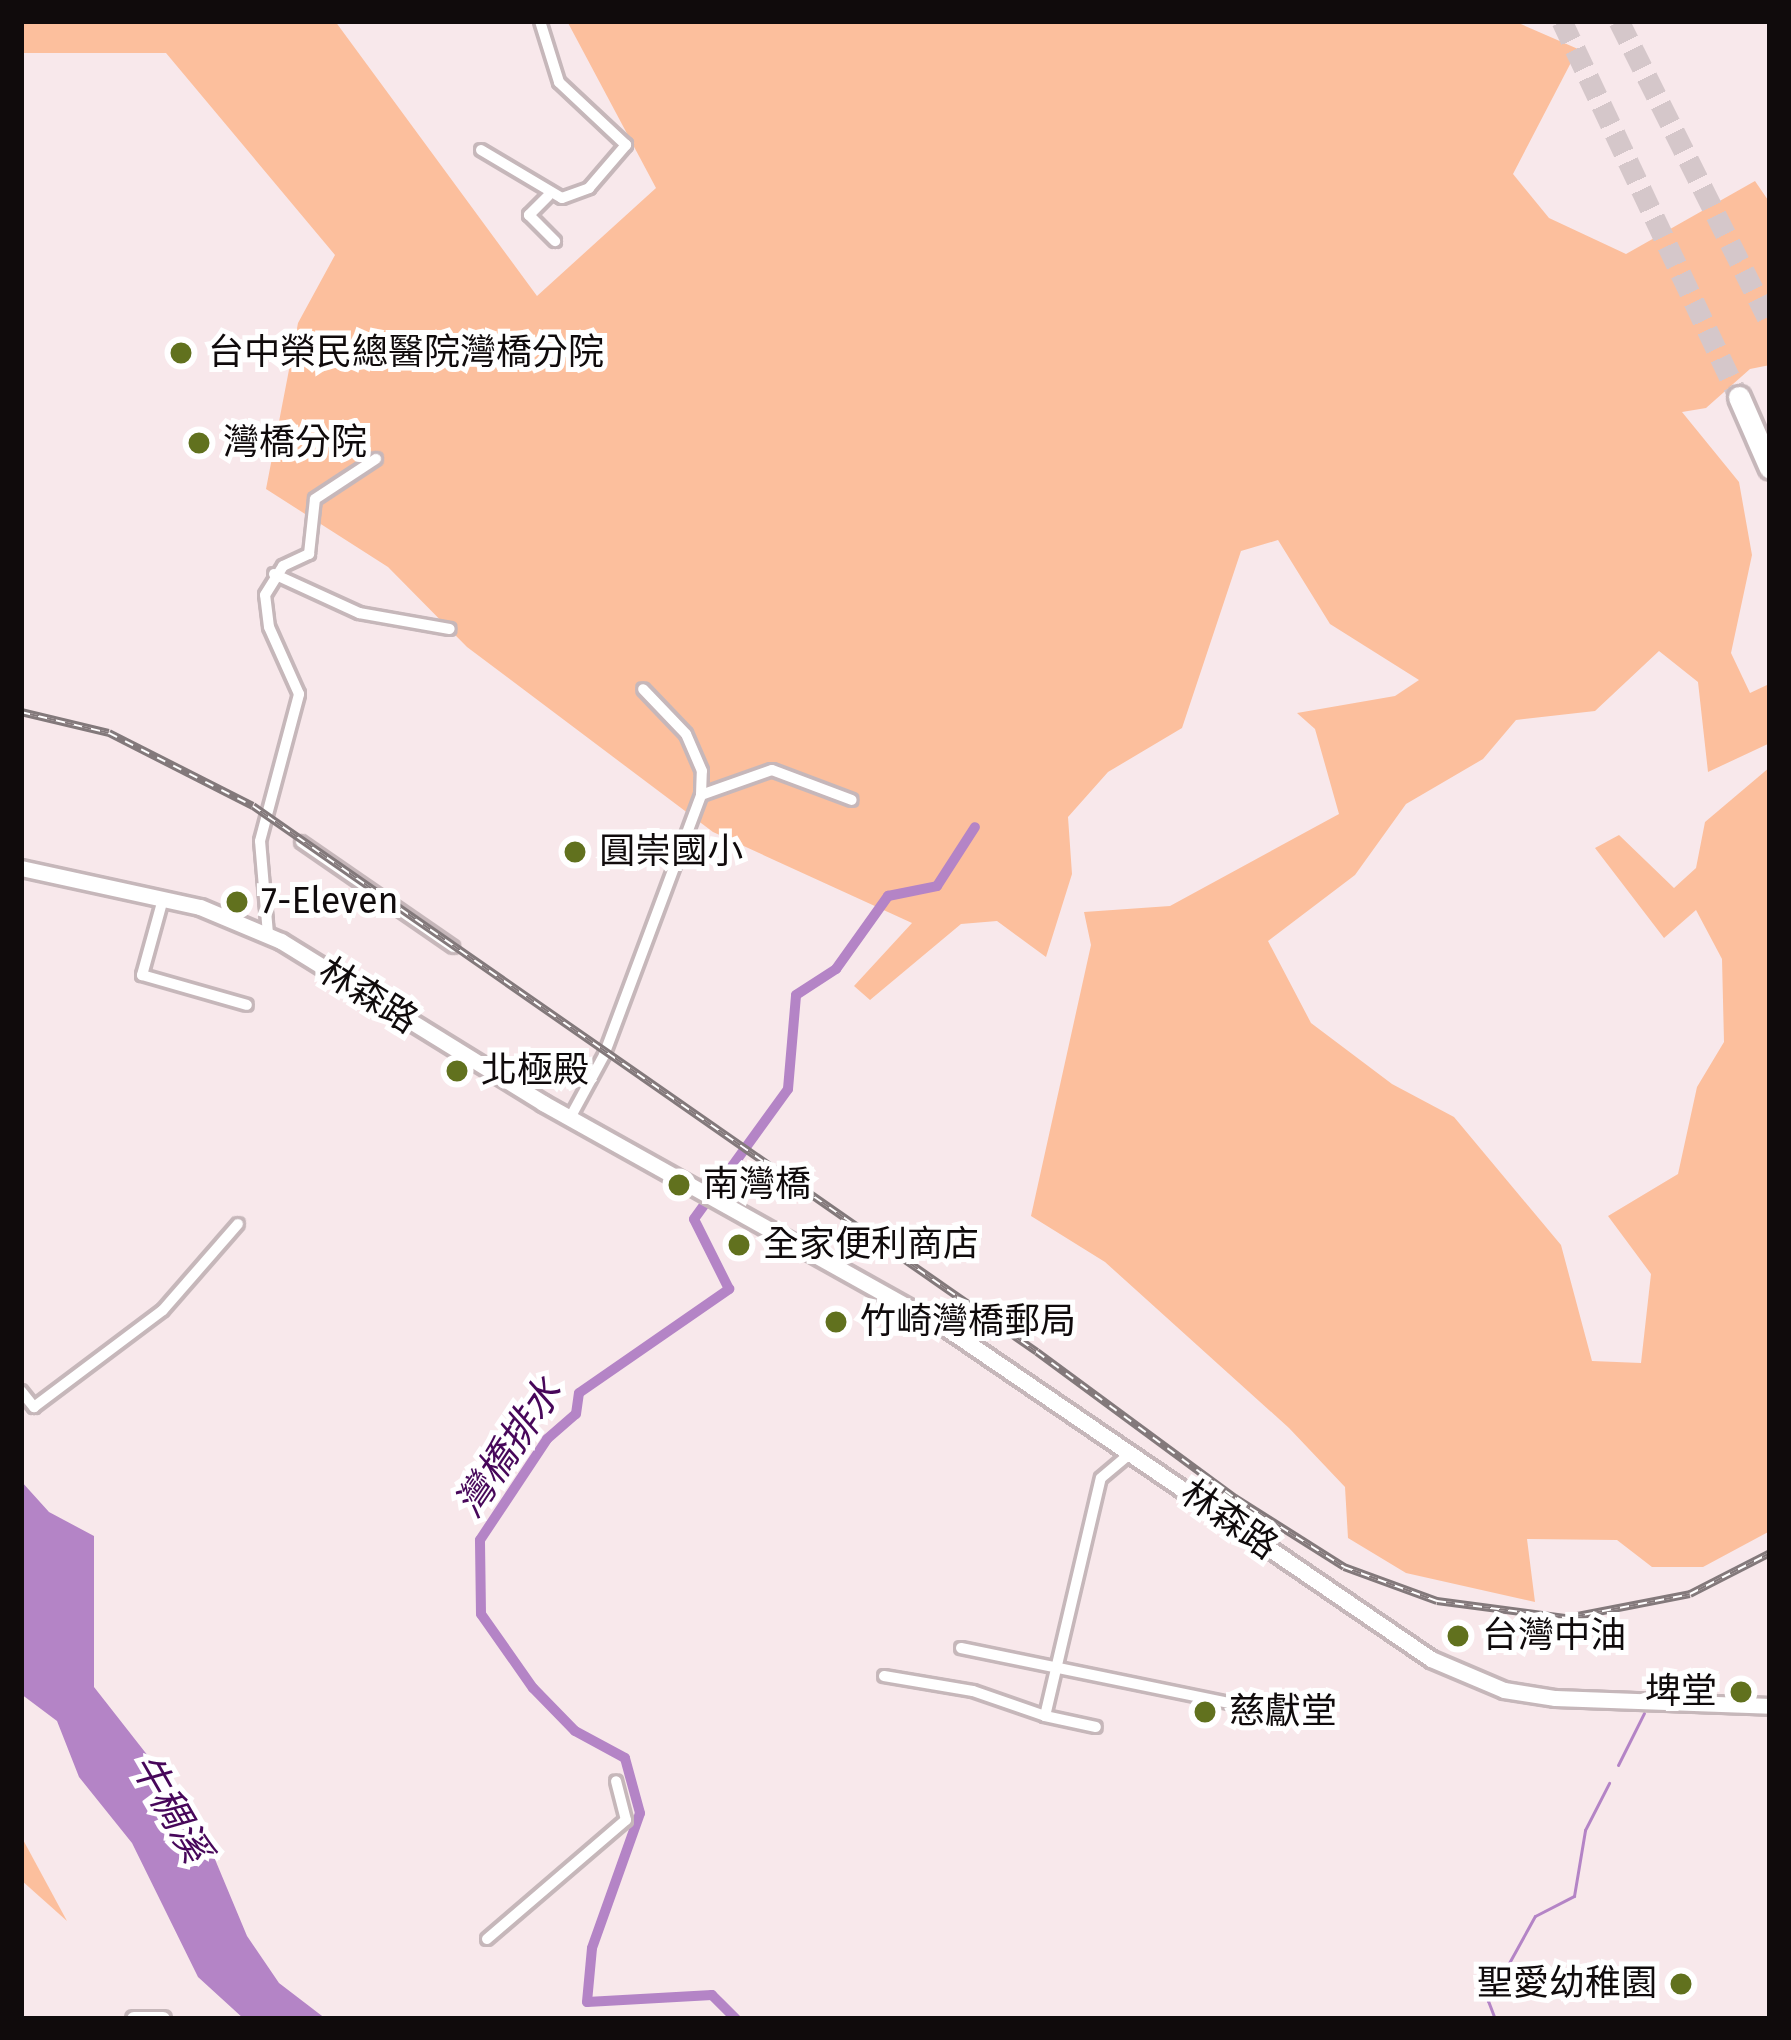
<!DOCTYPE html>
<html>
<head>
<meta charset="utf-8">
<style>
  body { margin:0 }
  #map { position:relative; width:1791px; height:2040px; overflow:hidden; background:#f8e8eb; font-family:"Fira Sans","Noto Sans TC",sans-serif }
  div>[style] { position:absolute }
  .green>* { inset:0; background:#fcbf9d }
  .water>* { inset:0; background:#b484c6 }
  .stream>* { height:3px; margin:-1.5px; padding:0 1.5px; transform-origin:1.5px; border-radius:1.5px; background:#b484c6 }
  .canal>* { height:10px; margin:-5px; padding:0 5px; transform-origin:5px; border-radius:5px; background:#b484c6 }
  .motorway-tunnel>* { height:21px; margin-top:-10.5px; transform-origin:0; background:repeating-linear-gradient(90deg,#d5c7ca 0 21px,transparent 0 31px) }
  .roads { filter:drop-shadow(3px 0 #c6b7ba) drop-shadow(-3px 0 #c6b7ba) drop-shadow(0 3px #c6b7ba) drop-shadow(0 -3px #c6b7ba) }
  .minor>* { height:10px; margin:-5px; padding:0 5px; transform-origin:5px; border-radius:5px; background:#fff }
  .tertiary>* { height:14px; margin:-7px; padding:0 7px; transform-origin:7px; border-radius:7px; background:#fff }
  .secondary>* { height:15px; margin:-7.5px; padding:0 7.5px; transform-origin:7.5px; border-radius:7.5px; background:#fff }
  .motorway>* { height:21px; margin:-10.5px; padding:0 10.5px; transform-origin:10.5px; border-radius:10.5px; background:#fff }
  .rail>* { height:8px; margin-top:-4px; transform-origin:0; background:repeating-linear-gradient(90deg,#fff 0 9px,#83797b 0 18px); box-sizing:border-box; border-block:3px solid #83797b }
  .dots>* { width:33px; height:33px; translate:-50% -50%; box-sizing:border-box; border:6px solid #fff; border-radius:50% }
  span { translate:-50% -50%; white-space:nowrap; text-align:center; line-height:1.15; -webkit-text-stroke:10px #fff; paint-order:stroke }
  .poi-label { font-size:36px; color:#100b0c }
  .left { translate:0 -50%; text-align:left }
  .right { translate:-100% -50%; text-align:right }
  .street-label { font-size:36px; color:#100b0c }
  .water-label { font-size:39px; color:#47075a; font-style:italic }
  .frame { position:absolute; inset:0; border:24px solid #100b0c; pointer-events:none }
</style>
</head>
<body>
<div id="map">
  <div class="green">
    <i style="clip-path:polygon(21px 21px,335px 21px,537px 296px,656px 188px,567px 21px,1514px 21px,1578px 49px,1513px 174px,1549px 218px,1626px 254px,1755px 181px,1770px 203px,1770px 365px,1750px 369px,1706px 408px,1682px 412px,1739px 482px,1752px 555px,1731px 653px,1750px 693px,1767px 685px,1770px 743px,1708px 772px,1698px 682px,1659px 651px,1595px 711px,1516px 720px,1483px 759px,1406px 804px,1355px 875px,1268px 941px,1311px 1023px,1392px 1084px,1454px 1117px,1561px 1245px,1592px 1361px,1641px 1363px,1651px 1274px,1608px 1216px,1678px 1174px,1697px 1087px,1724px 1042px,1722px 959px,1696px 910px,1664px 938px,1595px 848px,1619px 835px,1674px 888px,1696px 868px,1705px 822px,1770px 767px,1770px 1531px,1703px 1567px,1652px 1567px,1617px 1540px,1527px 1539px,1535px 1602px,1406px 1573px,1348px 1538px,1345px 1487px,1289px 1428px,1105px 1262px,1031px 1216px,1091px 945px,1084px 912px,1170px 906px,1339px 814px,1315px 729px,1297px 713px,1395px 696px,1419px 680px,1330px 624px,1278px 540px,1241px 551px,1182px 728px,1108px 772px,1068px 817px,1072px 874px,1046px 957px,997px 921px,961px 924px,870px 1000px,854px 986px,912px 923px,713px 832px,467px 647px,388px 567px,266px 489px,298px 323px,335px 255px,166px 53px,21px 53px)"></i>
    <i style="clip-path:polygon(21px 1836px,67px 1921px,21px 1880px)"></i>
  </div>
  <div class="water">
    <i style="clip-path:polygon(21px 1481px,49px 1512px,94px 1536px,94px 1687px,199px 1821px,247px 1936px,279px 1983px,326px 2019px,244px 2019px,198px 1977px,132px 1843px,79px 1777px,57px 1721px,21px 1694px)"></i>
  </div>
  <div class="stream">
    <i style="left:1618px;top:1765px;width:58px;rotate:-63.4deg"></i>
    <i style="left:1495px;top:2019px;width:19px;rotate:-111deg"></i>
    <i style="left:1488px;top:2001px;width:97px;rotate:-61.1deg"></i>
    <i style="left:1535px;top:1916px;width:44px;rotate:-27.1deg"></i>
    <i style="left:1574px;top:1896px;width:67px;rotate:-80.5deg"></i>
    <i style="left:1585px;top:1830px;width:53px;rotate:-62.9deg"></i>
  </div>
  <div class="canal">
    <i style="left:736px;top:2019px;width:34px;rotate:-135deg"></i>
    <i style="left:712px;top:1995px;width:125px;rotate:176.8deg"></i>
    <i style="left:587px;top:2002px;width:54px;rotate:-84.7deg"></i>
    <i style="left:592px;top:1948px;width:143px;rotate:-70.4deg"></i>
    <i style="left:640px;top:1813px;width:57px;rotate:-105.3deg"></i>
    <i style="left:625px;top:1758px;width:57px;rotate:-151.6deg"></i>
    <i style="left:575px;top:1731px;width:60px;rotate:-134.3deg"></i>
    <i style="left:533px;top:1688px;width:90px;rotate:-125.1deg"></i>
    <i style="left:481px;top:1614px;width:74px;rotate:-90.8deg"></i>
    <i style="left:480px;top:1540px;width:121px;rotate:-56.4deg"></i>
    <i style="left:547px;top:1439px;width:38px;rotate:-41deg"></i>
    <i style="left:576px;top:1414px;width:21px;rotate:-82deg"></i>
    <i style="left:579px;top:1393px;width:183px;rotate:-34.7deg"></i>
    <i style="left:729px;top:1289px;width:78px;rotate:-116.6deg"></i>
    <i style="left:694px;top:1219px;width:160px;rotate:-54.1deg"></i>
    <i style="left:788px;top:1089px;width:94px;rotate:-85.1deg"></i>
    <i style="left:796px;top:995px;width:48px;rotate:-33deg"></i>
    <i style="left:836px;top:969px;width:90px;rotate:-54.5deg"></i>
    <i style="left:888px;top:896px;width:50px;rotate:-11.5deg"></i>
    <i style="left:937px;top:886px;width:70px;rotate:-57.2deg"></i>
  </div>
  <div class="motorway-tunnel">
    <i style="left:1562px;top:21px;width:416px;rotate:64.8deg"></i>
    <i style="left:1619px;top:21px;width:337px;rotate:63.4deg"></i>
  </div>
  <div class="roads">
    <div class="minor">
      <i style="left:481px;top:150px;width:94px;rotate:30.7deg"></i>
      <i style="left:562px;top:198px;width:29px;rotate:-20deg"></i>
      <i style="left:589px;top:188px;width:57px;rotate:-49.3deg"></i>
      <i style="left:626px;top:145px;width:92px;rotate:-136.8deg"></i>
      <i style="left:559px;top:82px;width:64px;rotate:-107.3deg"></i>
      <i style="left:548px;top:196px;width:27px;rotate:135deg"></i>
      <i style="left:529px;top:215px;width:37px;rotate:45deg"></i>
      <i style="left:274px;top:574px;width:94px;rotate:24.6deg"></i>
      <i style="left:359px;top:613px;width:92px;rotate:10deg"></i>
      <i style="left:701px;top:795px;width:75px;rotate:-19.4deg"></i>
      <i style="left:772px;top:770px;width:85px;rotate:20.6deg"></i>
      <i style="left:301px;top:842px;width:185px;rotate:34.6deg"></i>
      <i style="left:163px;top:899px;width:79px;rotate:105.4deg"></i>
      <i style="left:142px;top:975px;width:109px;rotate:15.9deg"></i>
      <i style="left:268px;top:934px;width:93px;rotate:-94.9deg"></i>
      <i style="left:260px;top:841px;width:152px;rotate:-75.1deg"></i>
      <i style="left:299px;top:694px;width:73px;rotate:-114.1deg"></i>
      <i style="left:269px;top:627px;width:32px;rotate:-97deg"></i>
      <i style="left:265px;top:595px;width:34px;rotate:-58deg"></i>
      <i style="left:283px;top:566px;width:29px;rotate:-25deg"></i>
      <i style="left:309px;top:554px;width:55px;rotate:-83.8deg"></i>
      <i style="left:315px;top:499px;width:73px;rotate:-33.3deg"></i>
      <i style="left:570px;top:1118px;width:72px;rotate:-61.6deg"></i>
      <i style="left:604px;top:1055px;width:278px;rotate:-69.5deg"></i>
      <i style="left:701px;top:795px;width:24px;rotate:-88deg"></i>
      <i style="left:702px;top:771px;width:40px;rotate:-113.4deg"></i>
      <i style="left:686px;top:734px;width:62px;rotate:-133.7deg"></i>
      <i style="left:21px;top:1391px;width:21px;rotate:51deg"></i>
      <i style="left:34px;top:1407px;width:161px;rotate:-36.9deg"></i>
      <i style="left:163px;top:1310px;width:114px;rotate:-48.9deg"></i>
      <i style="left:961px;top:1648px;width:319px;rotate:11.6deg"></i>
      <i style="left:884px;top:1676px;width:90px;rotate:9.6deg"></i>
      <i style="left:973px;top:1691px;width:76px;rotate:19.1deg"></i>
      <i style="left:1045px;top:1716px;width:244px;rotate:-76.8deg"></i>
      <i style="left:1101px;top:1478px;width:39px;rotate:-40deg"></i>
      <i style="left:1045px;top:1716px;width:52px;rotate:12.2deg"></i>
      <i style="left:487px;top:1939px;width:183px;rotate:-40.6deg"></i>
      <i style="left:626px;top:1820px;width:40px;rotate:-104.4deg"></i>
    </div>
    <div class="tertiary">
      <i style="left:134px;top:2019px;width:29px"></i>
    </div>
    <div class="secondary">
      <i style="left:21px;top:868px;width:183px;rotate:12.3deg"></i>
      <i style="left:200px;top:907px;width:88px;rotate:22.8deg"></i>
      <i style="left:281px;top:941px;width:308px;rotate:31.7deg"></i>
      <i style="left:543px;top:1103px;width:462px;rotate:29.2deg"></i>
      <i style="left:946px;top:1328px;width:587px;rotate:34.31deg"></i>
      <i style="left:1431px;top:1659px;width:79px;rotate:23deg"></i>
      <i style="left:1504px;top:1690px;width:52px;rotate:8.9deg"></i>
      <i style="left:1555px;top:1698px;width:215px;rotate:2.1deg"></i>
    </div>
    <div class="motorway">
      <i style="left:1739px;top:397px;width:77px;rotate:66.4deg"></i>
    </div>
  </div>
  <div class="rail">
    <i style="left:21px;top:712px;width:90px;rotate:13.4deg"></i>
    <i style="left:109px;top:733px;width:161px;rotate:26.9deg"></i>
    <i style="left:253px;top:806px;width:955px;rotate:34.85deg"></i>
    <i style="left:1037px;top:1352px;width:246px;rotate:36.4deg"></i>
    <i style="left:1235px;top:1498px;width:129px;rotate:32.3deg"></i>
    <i style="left:1344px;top:1567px;width:99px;rotate:20.1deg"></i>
    <i style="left:1437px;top:1601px;width:131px;rotate:7.5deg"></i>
    <i style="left:1567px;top:1618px;width:125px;rotate:-11deg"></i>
    <i style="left:1690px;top:1594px;width:90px;rotate:-27.1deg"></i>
  </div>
  <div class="dots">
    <i style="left:181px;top:353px;background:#61711e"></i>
    <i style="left:199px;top:443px;background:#61711e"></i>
    <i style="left:575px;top:852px;background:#61711e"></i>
    <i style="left:237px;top:902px;background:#61711e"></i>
    <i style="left:457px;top:1071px;background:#61711e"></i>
    <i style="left:679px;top:1185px;background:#61711e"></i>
    <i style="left:739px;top:1245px;background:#61711e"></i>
    <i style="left:836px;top:1322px;background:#61711e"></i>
    <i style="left:1458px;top:1636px;background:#61711e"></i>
    <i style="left:1741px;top:1692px;background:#61711e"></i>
    <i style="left:1205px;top:1712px;background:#61711e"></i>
    <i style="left:1681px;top:1984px;background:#61711e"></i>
  </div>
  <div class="poi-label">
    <span class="left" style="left:208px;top:353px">台中榮民總醫院灣橋分院</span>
    <span class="left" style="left:223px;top:443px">灣橋分院</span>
    <span class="left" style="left:599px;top:852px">圓崇國小</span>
    <span class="left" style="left:261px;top:902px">7-Eleven</span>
    <span class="left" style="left:481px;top:1071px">北極殿</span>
    <span class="left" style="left:703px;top:1185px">南灣橋</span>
    <span class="left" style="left:763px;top:1245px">全家便利商店</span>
    <span class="left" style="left:860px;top:1322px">竹崎灣橋郵局</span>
    <span class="left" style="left:1482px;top:1636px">台灣中油</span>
    <span class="right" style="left:1717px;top:1692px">埤堂</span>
    <span class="left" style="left:1229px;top:1712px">慈獻堂</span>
    <span class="right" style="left:1657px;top:1984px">聖愛幼稚園</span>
  </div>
  <div class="street-label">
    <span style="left:368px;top:996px;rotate:32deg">林森路</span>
    <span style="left:1229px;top:1520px;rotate:35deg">林森路</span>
  </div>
  <div class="water-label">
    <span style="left:509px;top:1448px;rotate:-56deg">灣橋排水</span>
    <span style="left:170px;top:1808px;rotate:60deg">牛稠溪</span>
  </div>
  <div class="frame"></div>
</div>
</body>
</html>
